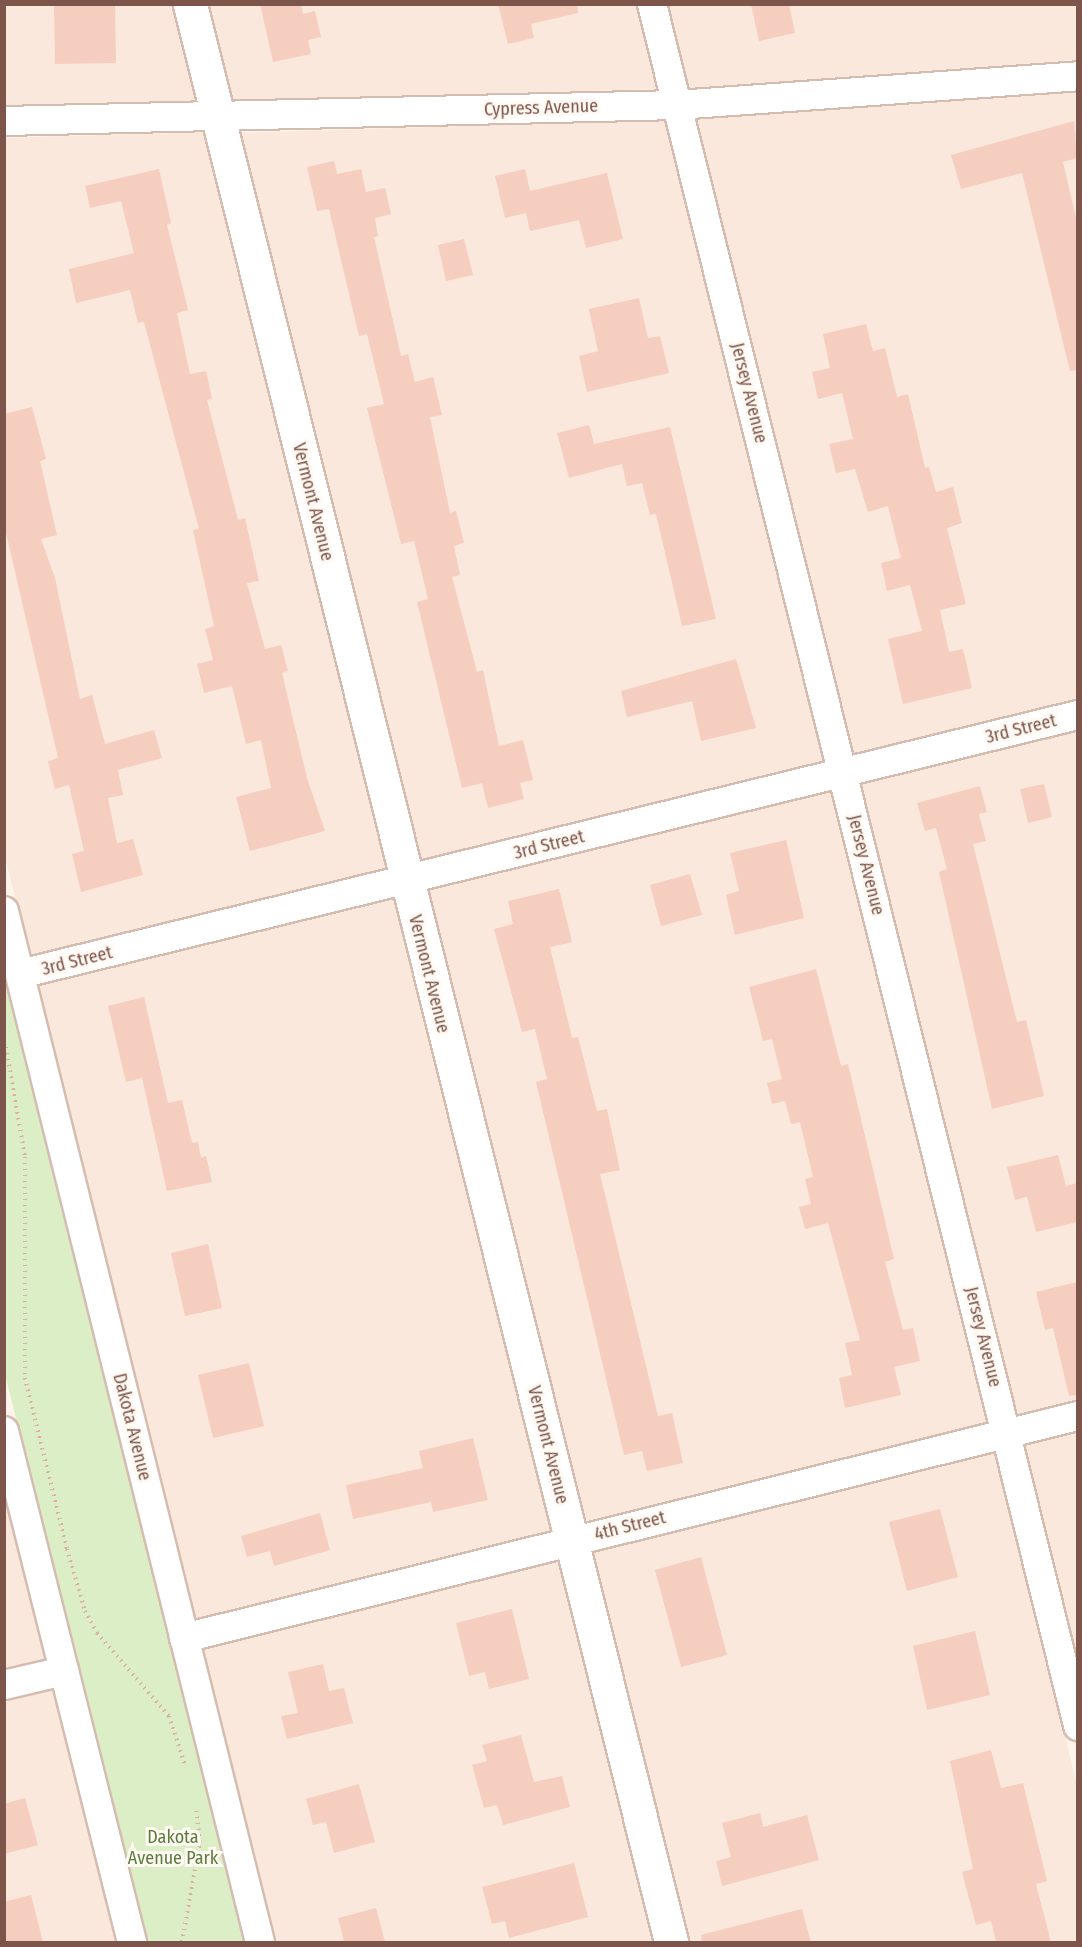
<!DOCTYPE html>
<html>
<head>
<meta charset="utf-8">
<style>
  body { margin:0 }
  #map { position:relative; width:1082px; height:1947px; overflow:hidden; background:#fef4eb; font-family:"Fira Sans Condensed",sans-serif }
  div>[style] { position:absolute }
  .residential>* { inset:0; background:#f9e8db }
  .green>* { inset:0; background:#dceec6 }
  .building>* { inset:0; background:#f6cebf }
  .path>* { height:4px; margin-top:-2px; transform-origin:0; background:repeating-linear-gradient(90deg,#dcb0a1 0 1.5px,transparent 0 6px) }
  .roads { filter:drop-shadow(2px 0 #d5bcb1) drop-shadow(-2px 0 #d5bcb1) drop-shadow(0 2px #d5bcb1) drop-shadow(0 -2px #d5bcb1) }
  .minor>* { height:28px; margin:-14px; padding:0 14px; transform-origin:14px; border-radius:14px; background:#fff }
  .tertiary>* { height:33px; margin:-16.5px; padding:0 16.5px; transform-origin:16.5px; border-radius:16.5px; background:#fff }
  span { translate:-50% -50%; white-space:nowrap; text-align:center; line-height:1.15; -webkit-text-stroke:6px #fff9f3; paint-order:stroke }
  .street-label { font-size:18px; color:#7d554a }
  .park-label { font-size:18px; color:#587d3d }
  .frame { position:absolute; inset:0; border:6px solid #7d554a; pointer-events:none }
</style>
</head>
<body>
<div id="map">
  <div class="residential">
    <i style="clip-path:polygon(4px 5px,176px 5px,200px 101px,5px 106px)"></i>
    <i style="clip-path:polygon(205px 5px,638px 5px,659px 89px,229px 101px)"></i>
    <i style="clip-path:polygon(667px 5px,1077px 5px,1077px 60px,688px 88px)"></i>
    <i style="clip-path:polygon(1077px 92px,1077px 698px,852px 754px,695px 119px)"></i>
    <i style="clip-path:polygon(667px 120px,825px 760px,415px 861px,237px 133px)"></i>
    <i style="clip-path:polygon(208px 132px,388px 868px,30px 956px,4px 853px,4px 138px)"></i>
    <i style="clip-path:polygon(1077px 731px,1077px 1399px,1016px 1415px,860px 785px)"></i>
    <i style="clip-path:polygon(833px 791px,989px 1422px,581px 1522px,423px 892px)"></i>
    <i style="clip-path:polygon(396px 899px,554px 1529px,193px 1619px,37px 986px)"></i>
    <i style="clip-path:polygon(1077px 1432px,1077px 1667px,1024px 1445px)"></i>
    <i style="clip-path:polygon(997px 1452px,1077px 1786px,1077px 1942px,685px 1942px,589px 1553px)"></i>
    <i style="clip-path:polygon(4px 1489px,47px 1659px,5px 1669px,4px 1669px)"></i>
    <i style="clip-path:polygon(562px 1559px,657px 1942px,274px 1942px,201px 1650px)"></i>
    <i style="clip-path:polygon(55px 1689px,117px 1942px,5px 1942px,4px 1702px)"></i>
  </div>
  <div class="green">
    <i style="clip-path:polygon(4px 964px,248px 1942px,145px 1942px,5px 1374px)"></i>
  </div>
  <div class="building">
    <i style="clip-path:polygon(54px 4px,115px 4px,116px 63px,55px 64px)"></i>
    <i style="clip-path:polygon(260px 4px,301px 4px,303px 14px,315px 11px,321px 37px,308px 40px,311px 54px,273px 62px)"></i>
    <i style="clip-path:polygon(498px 4px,577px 4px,578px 13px,531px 24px,534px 38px,508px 44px)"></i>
    <i style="clip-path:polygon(751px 4px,789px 4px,795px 33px,759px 41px)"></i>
    <i style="clip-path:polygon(1074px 121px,1077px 158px,1063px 162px,1077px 222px,1077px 370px,1070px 371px,1022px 173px,961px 189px,951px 155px)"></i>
    <i style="clip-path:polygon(334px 161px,337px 174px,361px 169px,366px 192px,385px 188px,391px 214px,375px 218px,378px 236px,374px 237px,401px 356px,408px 354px,415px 382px,433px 377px,442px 415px,430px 417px,450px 513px,456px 511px,464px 543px,454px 546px,460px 575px,452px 577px,477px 672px,483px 670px,499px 746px,523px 740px,533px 780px,520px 783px,524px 799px,488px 808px,482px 783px,462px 788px,417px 602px,428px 599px,414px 541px,401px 544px,367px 408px,384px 404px,367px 334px,359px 336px,329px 209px,317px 211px,307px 167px)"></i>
    <i style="clip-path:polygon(159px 169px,171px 223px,167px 225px,188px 310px,177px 313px,190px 374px,206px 371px,212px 399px,207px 400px,238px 520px,245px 518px,259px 581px,247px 583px,265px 649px,281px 645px,288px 671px,282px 673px,307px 778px,325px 831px,250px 851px,236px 797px,271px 788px,261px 740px,246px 744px,232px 686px,204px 693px,197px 664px,213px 660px,205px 629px,214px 626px,193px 530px,199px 529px,144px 322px,138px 323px,130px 290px,76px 303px,69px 269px,134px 253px,121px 201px,90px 208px,85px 186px)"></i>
    <i style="clip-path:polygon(525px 169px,530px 191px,607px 173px,623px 239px,586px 248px,579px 220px,530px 231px,526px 213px,505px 218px,495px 176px)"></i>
    <i style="clip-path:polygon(464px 239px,473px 275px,446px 281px,438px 245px)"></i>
    <i style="clip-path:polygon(639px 298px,648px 338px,660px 336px,669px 373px,587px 392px,579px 356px,598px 351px,589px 309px)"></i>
    <i style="clip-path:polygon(866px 324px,873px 351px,885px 348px,897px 397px,908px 394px,925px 468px,929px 467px,936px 492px,953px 487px,962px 523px,947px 528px,966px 604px,940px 610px,949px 652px,963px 649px,972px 688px,903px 704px,888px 639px,922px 631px,910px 585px,887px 591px,881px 563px,901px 558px,888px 506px,868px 512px,855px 469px,836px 473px,829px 444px,853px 439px,842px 393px,818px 399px,812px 372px,830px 368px,823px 334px)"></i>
    <i style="clip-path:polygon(32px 407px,46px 459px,40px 461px,57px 535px,41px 539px,55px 578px,80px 699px,92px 695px,105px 744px,154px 730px,162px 758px,118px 770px,123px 795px,108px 798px,117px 843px,133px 839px,143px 875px,81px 892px,72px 854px,84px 851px,69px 785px,55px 789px,48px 761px,58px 758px,4px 524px,4px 414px)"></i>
    <i style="clip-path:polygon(589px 425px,594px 444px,670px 427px,716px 619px,682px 626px,656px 514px,650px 515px,642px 483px,627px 486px,622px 464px,569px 478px,557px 433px)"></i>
    <i style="clip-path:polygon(736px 659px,756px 728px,701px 741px,692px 701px,627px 717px,621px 691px)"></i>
    <i style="clip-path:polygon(1044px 784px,1052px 817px,1028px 823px,1020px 789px)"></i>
    <i style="clip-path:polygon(980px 786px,987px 812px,979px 814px,986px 841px,973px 844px,1017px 1022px,1026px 1020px,1044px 1096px,992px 1109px,939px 872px,947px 869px,936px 828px,925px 831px,917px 803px)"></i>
    <i style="clip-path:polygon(786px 840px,804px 918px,735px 935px,726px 895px,739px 891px,730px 853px)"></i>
    <i style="clip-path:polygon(690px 874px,702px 915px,661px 926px,650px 885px)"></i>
    <i style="clip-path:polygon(559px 889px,572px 942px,550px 947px,572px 1038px,578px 1037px,597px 1111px,607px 1109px,620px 1170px,600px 1174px,658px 1416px,672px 1413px,683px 1463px,647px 1471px,642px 1451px,624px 1455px,536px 1082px,547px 1079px,535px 1029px,522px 1032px,494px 929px,513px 924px,508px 901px)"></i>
    <i style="clip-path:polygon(816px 969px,841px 1066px,848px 1064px,894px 1259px,885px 1262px,903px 1330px,913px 1328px,920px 1361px,894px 1367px,901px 1395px,845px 1408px,839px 1378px,852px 1375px,845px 1343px,860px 1340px,828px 1223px,805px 1229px,799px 1207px,811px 1204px,805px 1179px,813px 1177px,800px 1122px,791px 1124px,785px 1101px,772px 1104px,767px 1083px,782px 1079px,772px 1039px,763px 1041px,749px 987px)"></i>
    <i style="clip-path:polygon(144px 997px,168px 1103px,182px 1100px,192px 1143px,198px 1142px,201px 1158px,206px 1156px,212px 1182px,167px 1191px,142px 1078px,126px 1082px,108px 1006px)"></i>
    <i style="clip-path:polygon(1058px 1155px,1066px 1186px,1077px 1183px,1077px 1222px,1036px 1232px,1027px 1197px,1015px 1200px,1007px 1167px)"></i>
    <i style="clip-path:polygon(208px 1244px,222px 1308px,185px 1316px,171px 1253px)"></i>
    <i style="clip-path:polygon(1077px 1282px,1077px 1395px,1069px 1396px,1053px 1328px,1045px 1330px,1036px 1292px)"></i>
    <i style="clip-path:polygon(249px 1363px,264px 1426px,213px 1438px,198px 1375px)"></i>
    <i style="clip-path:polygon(473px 1438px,488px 1500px,433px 1512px,431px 1502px,353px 1519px,346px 1485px,423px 1468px,419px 1451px)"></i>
    <i style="clip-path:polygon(940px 1509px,958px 1577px,907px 1591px,889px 1522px)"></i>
    <i style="clip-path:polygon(320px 1513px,330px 1550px,274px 1566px,270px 1551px,247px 1557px,241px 1536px)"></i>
    <i style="clip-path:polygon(701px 1557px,727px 1655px,681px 1667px,655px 1570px)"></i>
    <i style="clip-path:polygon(512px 1609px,529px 1679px,489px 1689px,485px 1672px,469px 1676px,456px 1623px)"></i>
    <i style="clip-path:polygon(975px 1631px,990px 1695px,927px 1710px,913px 1646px)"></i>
    <i style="clip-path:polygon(323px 1664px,329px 1691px,344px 1688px,353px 1723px,287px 1739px,281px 1716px,298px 1713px,288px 1672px)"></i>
    <i style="clip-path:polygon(521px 1735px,534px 1782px,562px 1776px,570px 1807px,503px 1825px,497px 1805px,484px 1808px,472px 1765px,487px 1761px,482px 1745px)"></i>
    <i style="clip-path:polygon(991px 1750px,1001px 1788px,1023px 1783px,1047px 1881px,1036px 1884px,1051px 1942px,996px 1942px,991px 1921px,976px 1925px,962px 1872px,973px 1869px,950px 1761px)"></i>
    <i style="clip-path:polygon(359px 1784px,375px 1842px,334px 1853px,326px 1822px,313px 1825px,306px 1799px)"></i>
    <i style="clip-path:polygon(25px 1798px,38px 1845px,4px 1854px,4px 1804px)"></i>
    <i style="clip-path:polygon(760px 1813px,763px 1827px,807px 1815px,819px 1860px,722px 1886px,716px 1861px,731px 1857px,722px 1823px)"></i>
    <i style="clip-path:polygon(574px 1863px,588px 1917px,509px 1938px,505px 1921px,492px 1924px,482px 1887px)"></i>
    <i style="clip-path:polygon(31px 1895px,43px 1942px,4px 1942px,4px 1902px)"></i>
    <i style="clip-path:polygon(376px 1908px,385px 1942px,344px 1942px,338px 1918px)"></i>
    <i style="clip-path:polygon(802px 1909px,811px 1942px,702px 1942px,701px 1935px)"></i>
  </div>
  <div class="path">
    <i style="left:6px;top:1047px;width:112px;rotate:80.2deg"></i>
    <i style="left:25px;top:1157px;width:221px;rotate:90deg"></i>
    <i style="left:25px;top:1378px;width:176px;rotate:76.2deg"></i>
    <i style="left:67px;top:1549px;width:65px;rotate:73.8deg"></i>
    <i style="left:85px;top:1611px;width:25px;rotate:61deg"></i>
    <i style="left:97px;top:1633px;width:110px;rotate:49.1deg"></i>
    <i style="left:169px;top:1716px;width:52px;rotate:71.9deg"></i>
    <i style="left:182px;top:1942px;width:102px;rotate:-79.8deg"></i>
    <i style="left:200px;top:1842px;width:32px;rotate:-97deg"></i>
  </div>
  <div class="roads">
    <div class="minor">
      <i style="left:652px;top:4px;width:1774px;rotate:76.1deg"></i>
      <i style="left:4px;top:121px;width:673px;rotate:-1.36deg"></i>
      <i style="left:677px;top:105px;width:402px;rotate:-4.1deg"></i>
      <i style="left:4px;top:911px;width:1062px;rotate:76.06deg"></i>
      <i style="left:20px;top:974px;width:1089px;rotate:-13.76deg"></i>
      <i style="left:4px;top:1431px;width:527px;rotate:75.94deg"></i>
      <i style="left:184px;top:1638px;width:921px;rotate:-13.95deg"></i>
      <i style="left:4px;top:1685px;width:62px;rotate:-13.1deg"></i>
    </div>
    <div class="tertiary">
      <i style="left:190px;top:4px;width:1997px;rotate:76.06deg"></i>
    </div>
  </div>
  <div class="street-label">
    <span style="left:541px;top:108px;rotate:-2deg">Cypress Avenue</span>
    <span style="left:749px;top:393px;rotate:76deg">Jersey Avenue</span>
    <span style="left:313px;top:502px;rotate:76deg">Vermont Avenue</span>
    <span style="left:1021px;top:729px;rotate:-14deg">3rd Street</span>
    <span style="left:549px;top:845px;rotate:-14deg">3rd Street</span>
    <span style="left:866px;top:865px;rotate:76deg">Jersey Avenue</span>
    <span style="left:77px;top:961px;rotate:-14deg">3rd Street</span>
    <span style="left:429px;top:974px;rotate:76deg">Vermont Avenue</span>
    <span style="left:983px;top:1337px;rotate:76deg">Jersey Avenue</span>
    <span style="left:132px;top:1427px;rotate:76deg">Dakota Avenue</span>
    <span style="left:548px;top:1445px;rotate:76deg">Vermont Avenue</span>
    <span style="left:630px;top:1526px;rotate:-14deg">4th Street</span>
  </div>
  <div class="park-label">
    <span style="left:173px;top:1848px">Dakota<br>Avenue Park</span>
  </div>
  <div class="frame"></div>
</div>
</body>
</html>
